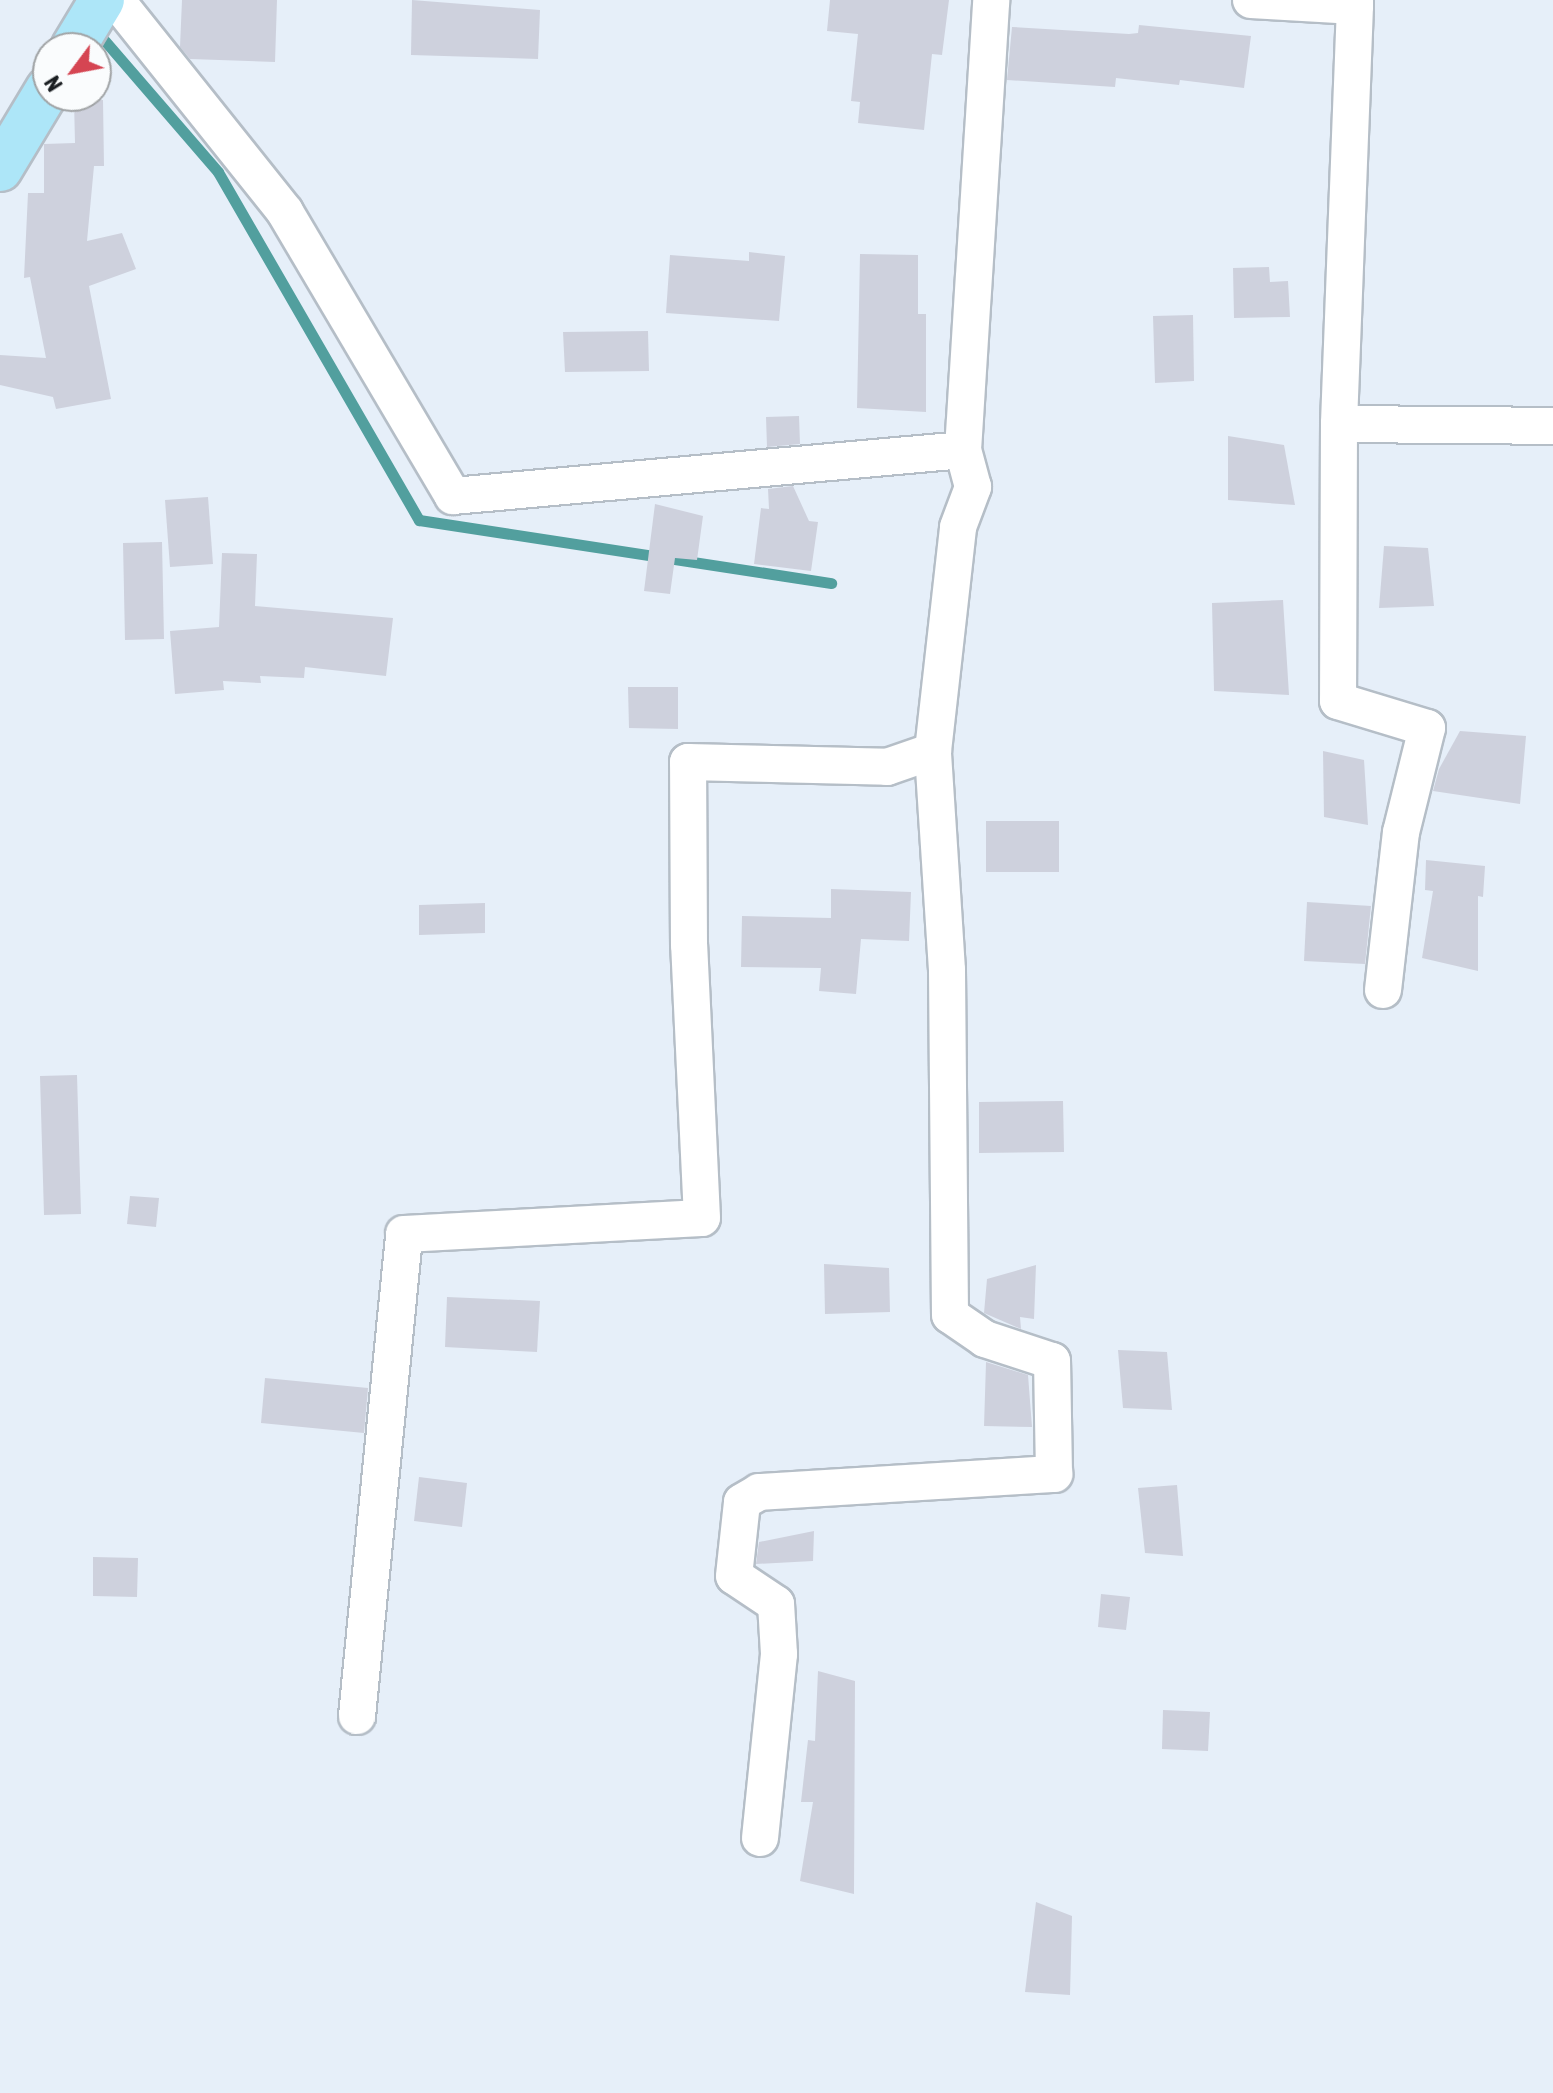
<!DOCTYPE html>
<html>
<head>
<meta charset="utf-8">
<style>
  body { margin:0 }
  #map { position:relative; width:1553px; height:2093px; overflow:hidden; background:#e6eff9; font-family:"Asap Condensed",sans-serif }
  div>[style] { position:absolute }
  .stream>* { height:11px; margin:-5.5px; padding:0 5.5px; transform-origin:5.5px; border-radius:5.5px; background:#529f9e }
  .building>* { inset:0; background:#ced1dd }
  .roads { filter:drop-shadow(2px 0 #b5bec7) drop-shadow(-2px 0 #b5bec7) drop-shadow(0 2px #b5bec7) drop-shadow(0 -2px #b5bec7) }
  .minor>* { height:36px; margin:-18px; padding:0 18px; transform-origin:18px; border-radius:18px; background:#fff }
  .major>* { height:44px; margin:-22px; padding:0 22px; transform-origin:22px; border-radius:22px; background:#ade6f8 }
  span { translate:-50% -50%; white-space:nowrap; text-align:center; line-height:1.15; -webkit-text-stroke:8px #fafcfd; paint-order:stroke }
  .north { position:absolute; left:32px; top:32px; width:80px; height:80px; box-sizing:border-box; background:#fafcfd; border:2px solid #a0a3a5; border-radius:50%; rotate:238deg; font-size:22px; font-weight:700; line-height:32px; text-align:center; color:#1a1e21 }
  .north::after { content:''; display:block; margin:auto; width:28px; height:36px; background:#d54552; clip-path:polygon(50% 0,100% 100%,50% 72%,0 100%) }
</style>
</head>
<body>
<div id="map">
  <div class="stream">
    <i style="left:105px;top:41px;width:173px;rotate:49.2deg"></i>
    <i style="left:218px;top:172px;width:402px;rotate:60deg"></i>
    <i style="left:419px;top:520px;width:417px;rotate:8.7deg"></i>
  </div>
  <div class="building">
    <i style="clip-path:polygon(182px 0,277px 0,275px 62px,190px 59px,180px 47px)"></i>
    <i style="clip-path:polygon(412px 0,540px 10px,538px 59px,411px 55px)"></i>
    <i style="clip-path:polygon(830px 0,949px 0,942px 55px,932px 54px,924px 130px,858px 123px,860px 102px,851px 101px,858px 34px,827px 31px)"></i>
    <i style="clip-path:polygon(1139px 25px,1251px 36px,1244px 88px,1180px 80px,1179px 85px,1116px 78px,1115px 87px,1007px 80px,1012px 27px,1129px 34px,1138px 33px)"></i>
    <i style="clip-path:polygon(103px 100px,104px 166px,94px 166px,87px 241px,122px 233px,136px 269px,89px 286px,111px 399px,56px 409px,53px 397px,0 385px,0 355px,46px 358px,30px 277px,24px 278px,28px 193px,44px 193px,44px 144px,75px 143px,74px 101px)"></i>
    <i style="clip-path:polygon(749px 252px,785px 256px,779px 321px,666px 313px,670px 255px,749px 261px)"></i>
    <i style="clip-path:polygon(860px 254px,918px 255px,918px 314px,926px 314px,926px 412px,857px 408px)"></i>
    <i style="clip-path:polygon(1269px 267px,1270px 282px,1288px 281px,1290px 317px,1234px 318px,1233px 268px)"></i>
    <i style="clip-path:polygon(1193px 315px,1194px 381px,1155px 383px,1153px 316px)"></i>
    <i style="clip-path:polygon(648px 331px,649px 371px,565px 372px,563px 332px)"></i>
    <i style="clip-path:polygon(799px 416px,800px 444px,767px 447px,766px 417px)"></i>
    <i style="clip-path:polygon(1228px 436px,1284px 445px,1295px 505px,1228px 500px)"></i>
    <i style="clip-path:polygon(793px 486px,809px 521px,818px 522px,811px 571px,754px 564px,761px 508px,769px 509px,768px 489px)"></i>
    <i style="clip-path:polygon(208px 497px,213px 564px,170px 567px,165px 500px)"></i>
    <i style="clip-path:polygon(655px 504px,703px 516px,697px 560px,675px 558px,670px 594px,644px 591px)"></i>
    <i style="clip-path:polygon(162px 542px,164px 639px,125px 640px,123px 543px)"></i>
    <i style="clip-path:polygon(1384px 546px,1428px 548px,1434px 606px,1379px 608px)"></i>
    <i style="clip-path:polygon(222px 553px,257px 554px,255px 606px,393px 618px,386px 676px,305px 667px,304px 678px,260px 676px,261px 683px,223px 681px,224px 690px,175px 694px,170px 631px,219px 627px)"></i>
    <i style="clip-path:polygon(1283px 600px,1289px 695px,1214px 691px,1212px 603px)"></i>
    <i style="clip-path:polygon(628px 687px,678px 687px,678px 729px,629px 728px)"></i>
    <i style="clip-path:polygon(1460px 731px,1526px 736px,1520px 804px,1433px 791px,1439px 769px)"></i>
    <i style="clip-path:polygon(1323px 751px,1364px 760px,1368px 825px,1324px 817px)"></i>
    <i style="clip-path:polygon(986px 821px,1059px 821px,1059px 872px,986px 872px)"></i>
    <i style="clip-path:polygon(1426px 860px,1485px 866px,1483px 897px,1478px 896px,1478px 971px,1422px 958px,1433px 891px,1425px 890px)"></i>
    <i style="clip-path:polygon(831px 889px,911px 892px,909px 941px,861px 939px,856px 994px,819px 991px,821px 968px,741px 967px,742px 916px,831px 918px)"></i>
    <i style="clip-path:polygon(1307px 902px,1371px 906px,1365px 964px,1304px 961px)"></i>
    <i style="clip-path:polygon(485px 903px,485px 933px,419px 935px,419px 905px)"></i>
    <i style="clip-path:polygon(77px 1075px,81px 1214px,44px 1215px,40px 1076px)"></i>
    <i style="clip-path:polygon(1063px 1101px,1064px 1152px,979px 1153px,979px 1102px)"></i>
    <i style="clip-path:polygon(130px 1196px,159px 1198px,156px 1227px,127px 1224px)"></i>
    <i style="clip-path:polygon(824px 1264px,889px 1268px,890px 1312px,825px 1314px)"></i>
    <i style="clip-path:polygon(1036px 1265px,1034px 1319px,1020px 1317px,1021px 1329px,984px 1313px,987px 1279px)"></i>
    <i style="clip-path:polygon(447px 1297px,540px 1301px,537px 1352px,445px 1347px)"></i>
    <i style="clip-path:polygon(1118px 1350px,1167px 1352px,1172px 1410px,1123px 1408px)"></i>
    <i style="clip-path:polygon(986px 1362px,1028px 1375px,1032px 1427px,984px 1426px)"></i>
    <i style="clip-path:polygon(265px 1378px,368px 1388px,364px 1433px,261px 1423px)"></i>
    <i style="clip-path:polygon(419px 1477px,467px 1483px,462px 1527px,414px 1521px)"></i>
    <i style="clip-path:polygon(1177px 1485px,1183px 1556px,1145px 1553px,1138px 1488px)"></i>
    <i style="clip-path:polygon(814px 1531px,813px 1561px,756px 1564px,759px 1542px)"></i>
    <i style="clip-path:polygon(93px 1557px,138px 1558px,137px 1597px,93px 1596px)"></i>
    <i style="clip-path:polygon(1101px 1594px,1130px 1597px,1126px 1630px,1098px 1627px)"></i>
    <i style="clip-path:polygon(818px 1671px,855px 1681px,854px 1894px,800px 1881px,813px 1802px,801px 1802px,808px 1740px,815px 1741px)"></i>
    <i style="clip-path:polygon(1163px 1710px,1210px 1712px,1208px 1751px,1162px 1749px)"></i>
    <i style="clip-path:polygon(1036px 1902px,1072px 1916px,1070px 1995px,1025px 1992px)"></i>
  </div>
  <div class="roads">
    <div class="minor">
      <i style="left:116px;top:0;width:271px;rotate:51.4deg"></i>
      <i style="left:285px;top:212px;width:330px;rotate:59.4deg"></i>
      <i style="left:453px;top:496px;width:512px;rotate:-5.15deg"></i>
      <i style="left:963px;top:450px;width:451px;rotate:-86.4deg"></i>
      <i style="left:1251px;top:0;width:104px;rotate:3.3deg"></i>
      <i style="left:1355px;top:6px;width:6px;rotate:-90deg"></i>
      <i style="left:1355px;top:6px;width:418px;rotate:92.2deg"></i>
      <i style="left:1339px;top:424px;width:277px;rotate:90.2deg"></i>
      <i style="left:1338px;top:701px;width:93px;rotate:16.9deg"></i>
      <i style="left:1427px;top:728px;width:107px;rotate:104deg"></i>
      <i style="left:1401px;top:832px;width:159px;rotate:96.5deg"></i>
      <i style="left:1339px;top:424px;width:214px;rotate:0.5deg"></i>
      <i style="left:357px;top:1716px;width:484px;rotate:-84.4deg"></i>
      <i style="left:404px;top:1234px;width:298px;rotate:-3.1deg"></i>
      <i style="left:702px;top:1218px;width:273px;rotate:-92.7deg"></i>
      <i style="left:689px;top:945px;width:183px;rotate:-90.3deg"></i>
      <i style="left:688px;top:762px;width:199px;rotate:1.4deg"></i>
      <i style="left:887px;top:767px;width:49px;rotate:-19.2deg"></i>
      <i style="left:760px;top:1838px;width:185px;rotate:-84.1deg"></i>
      <i style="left:779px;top:1654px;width:50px;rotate:-93.4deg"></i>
      <i style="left:776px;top:1604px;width:50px;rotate:-146.3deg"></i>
      <i style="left:734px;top:1576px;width:74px;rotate:-83.8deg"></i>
      <i style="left:742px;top:1502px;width:20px;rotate:-30deg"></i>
      <i style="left:759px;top:1492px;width:296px;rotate:-3.5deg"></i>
      <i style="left:1054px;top:1474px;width:113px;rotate:-91deg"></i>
      <i style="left:1052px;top:1361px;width:71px;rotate:-161.8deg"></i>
      <i style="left:985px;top:1339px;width:42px;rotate:-145.6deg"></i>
      <i style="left:950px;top:1315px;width:345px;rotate:-90.5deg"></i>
      <i style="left:947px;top:970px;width:219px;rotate:-93.7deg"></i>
      <i style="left:933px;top:751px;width:225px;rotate:-83.6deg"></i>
      <i style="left:958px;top:527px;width:43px;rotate:-69.4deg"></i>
      <i style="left:973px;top:487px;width:38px;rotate:-105deg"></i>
    </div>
    <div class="major">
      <i style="left:73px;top:48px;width:56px;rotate:-58.9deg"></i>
      <i style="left:0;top:169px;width:93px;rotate:-59deg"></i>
    </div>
  </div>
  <div class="north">N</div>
</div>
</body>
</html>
